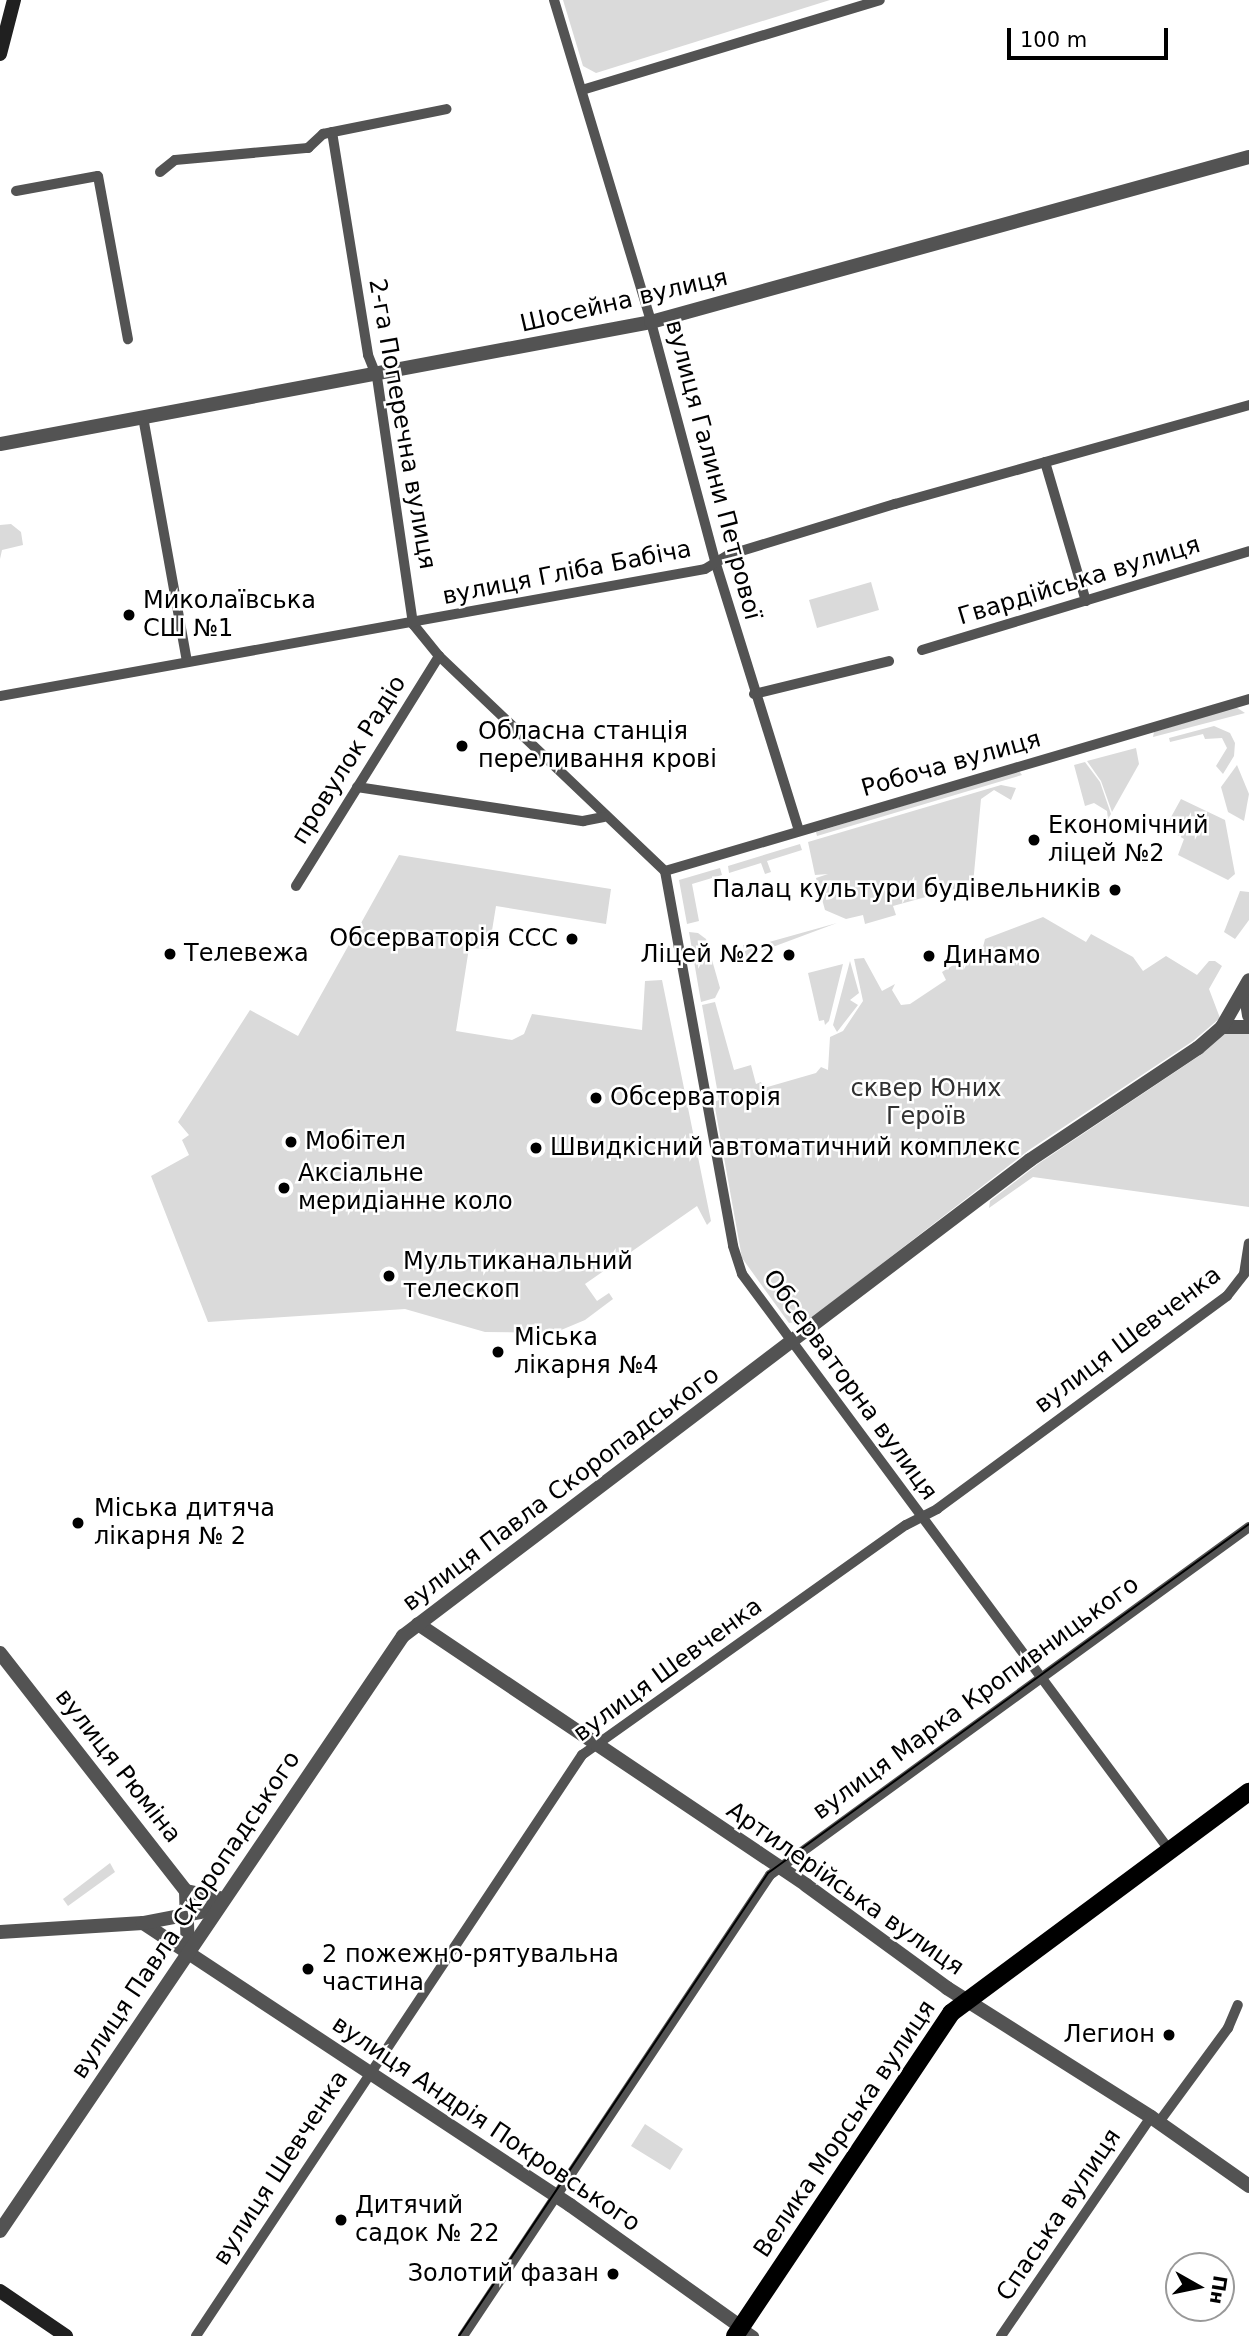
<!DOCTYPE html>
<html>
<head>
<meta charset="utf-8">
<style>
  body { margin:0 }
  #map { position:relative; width:1249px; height:2336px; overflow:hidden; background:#fff; font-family:"DejaVu Sans",sans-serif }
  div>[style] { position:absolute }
  .green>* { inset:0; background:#dadada }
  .minor>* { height:10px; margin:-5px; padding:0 5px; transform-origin:5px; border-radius:5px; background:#535353 }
  .tertiary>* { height:14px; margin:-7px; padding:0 7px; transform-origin:7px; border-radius:7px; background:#535353 }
  .secondary>* { height:14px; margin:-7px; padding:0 7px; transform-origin:7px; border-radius:7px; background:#202020 }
  .trunk>* { height:18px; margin:-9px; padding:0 9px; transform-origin:9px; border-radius:9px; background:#000 }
  .tram>* { height:2px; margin:-1px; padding:0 1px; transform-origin:1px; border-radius:1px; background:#000 }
  .dots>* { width:19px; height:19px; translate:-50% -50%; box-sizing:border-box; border:4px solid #fff; border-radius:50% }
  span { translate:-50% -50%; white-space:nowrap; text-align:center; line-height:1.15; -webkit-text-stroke:5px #fff; paint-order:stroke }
  .street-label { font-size:24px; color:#000 }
  .poi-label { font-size:24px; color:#000 }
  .left { translate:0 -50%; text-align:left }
  .right { translate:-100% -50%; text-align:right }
  .park-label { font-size:24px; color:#313131 }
  .north { position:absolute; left:1165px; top:2252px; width:70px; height:70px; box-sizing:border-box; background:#fff; border:2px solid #999; border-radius:50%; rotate:99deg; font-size:19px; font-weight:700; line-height:28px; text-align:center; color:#000 }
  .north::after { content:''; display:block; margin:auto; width:24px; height:32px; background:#000; clip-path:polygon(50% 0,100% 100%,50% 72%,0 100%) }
  .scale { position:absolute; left:1007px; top:28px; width:161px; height:32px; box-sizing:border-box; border:4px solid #000; border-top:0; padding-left:9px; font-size:21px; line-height:24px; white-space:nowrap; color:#000; -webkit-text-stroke:5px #fff; paint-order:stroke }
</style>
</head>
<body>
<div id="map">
  <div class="green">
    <i style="clip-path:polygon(563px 0,830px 0,596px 73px,583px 66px)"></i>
    <i style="clip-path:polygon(11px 524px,21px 532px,23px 545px,2px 550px,0 559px,0 525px)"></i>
    <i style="clip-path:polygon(871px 582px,879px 610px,817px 628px,809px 600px)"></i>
    <i style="clip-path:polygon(1236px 707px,1245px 713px,1153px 737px,1154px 732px)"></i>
    <i style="clip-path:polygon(1214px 726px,1230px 733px,1235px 743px,1234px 756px,1223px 774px,1216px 766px,1227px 748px,1222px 738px,1205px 739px,1203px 734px,1170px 742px,1169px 738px)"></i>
    <i style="clip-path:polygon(1136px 748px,1139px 764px,1112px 812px,1101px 781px,1087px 761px)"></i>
    <i style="clip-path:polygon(1085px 762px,1100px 782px,1111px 814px,1108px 819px,1107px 811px,1094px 803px,1085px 806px,1074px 765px)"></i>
    <i style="clip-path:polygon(1237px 765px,1249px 794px,1244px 821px,1228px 812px,1221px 787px)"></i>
    <i style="clip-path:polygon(1019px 771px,1022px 775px,817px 836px,816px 832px)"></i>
    <i style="clip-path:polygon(1001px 785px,1016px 788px,1011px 800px,994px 790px,981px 799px,973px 884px,893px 906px,896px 915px,865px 924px,863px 915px,846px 919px,825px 910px,816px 878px,828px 874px,815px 875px,808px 842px)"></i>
    <i style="clip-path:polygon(1181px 799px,1225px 820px,1235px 874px,1228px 880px,1178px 855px,1184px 839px,1165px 828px)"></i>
    <i style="clip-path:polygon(800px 844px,802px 850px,767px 861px,771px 872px,765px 874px,761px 863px,729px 873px,728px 866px)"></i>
    <i style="clip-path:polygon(399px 855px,611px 889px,606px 924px,496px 906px,489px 949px,469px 948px,456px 1031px,512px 1040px,524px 1034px,532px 1014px,642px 1030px,645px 981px,662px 980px,711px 1221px,707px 1225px,697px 1206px,585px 1284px,597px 1301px,609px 1293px,613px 1299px,585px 1320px,554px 1333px,485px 1332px,405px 1309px,208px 1322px,151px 1176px,189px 1155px,182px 1140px,189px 1135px,178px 1122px,250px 1010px,298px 1036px)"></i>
    <i style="clip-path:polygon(720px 868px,722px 875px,692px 884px,699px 921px,687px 924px,679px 880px)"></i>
    <i style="clip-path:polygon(1240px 891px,1249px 892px,1249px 920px,1235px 939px,1224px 932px)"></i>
    <i style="clip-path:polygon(1043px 917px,1086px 942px,1091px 934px,1133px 957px,1143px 971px,1166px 956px,1197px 975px,1209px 961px,1215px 961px,1222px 966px,1209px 989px,1220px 1018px,1193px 1041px,1029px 1150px,809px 1320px,789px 1323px,742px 1258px,714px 1102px,719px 1100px,702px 1005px,715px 1002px,734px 1070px,751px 1065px,756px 1084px,761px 1082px,764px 1088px,816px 1073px,821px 1067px,828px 1070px,830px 1037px,843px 1031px,863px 1001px,854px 959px,864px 958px,882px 991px,895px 984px,892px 990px,901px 1005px,910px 1004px,946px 980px,942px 972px,983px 947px,985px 939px)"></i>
    <i style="clip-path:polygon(837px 923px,746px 957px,743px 945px,754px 943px,755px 946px)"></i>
    <i style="clip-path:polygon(689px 932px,698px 933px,706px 939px,720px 988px,715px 998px,701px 1002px)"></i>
    <i style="clip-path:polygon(850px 961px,859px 993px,850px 1000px,858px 1005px,837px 1032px,833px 1025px)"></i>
    <i style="clip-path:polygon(843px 964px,829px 1021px,825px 1025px,824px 1020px,819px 1021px,808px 973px)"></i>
    <i style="clip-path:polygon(1228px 1030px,1249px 1034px,1249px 1207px,1033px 1177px,989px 1208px,990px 1201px,1038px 1164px,1199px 1056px)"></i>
    <i style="clip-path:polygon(110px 1863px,115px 1872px,68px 1906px,63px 1899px)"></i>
    <i style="clip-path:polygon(645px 2124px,683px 2149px,670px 2170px,631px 2146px)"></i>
  </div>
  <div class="minor">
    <i style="left:554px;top:0;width:336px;rotate:73.2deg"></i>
    <i style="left:651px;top:322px;width:247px;rotate:75deg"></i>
    <i style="left:715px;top:561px;width:282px;rotate:72.7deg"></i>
    <i style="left:582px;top:90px;width:311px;rotate:-16.8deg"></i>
    <i style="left:332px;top:132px;width:226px;rotate:80.8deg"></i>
    <i style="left:368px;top:355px;width:24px;rotate:68deg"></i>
    <i style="left:377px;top:377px;width:250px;rotate:81.7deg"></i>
    <i style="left:413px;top:624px;width:41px;rotate:50.9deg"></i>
    <i style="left:439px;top:656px;width:312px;rotate:43.6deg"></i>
    <i style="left:160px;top:172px;width:19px;rotate:-39deg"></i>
    <i style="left:175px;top:160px;width:134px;rotate:-5.2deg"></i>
    <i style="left:308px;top:148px;width:21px;rotate:-43deg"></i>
    <i style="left:323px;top:134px;width:126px;rotate:-11.4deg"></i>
    <i style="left:16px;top:191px;width:83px;rotate:-10.4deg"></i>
    <i style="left:98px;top:176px;width:166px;rotate:79.6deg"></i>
    <i style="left:143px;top:417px;width:248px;rotate:79.8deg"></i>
    <i style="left:1045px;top:462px;width:145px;rotate:73.6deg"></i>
    <i style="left:922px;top:650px;width:342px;rotate:-16.8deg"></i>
    <i style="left:754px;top:694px;width:139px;rotate:-13.7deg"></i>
    <i style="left:0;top:696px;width:716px;rotate:-10.21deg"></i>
    <i style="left:705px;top:569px;width:27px;rotate:-31deg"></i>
    <i style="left:728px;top:555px;width:175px;rotate:-17deg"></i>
    <i style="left:895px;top:504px;width:368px;rotate:-15.6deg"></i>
    <i style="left:357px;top:787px;width:229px;rotate:8.6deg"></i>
    <i style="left:583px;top:821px;width:21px;rotate:-11deg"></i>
    <i style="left:665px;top:871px;width:381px;rotate:79.7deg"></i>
    <i style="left:733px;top:1246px;width:29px;rotate:72deg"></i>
    <i style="left:742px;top:1274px;width:718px;rotate:53.43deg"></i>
    <i style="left:665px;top:871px;width:609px;rotate:-16.41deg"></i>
    <i style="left:296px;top:886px;width:271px;rotate:-58.1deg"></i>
    <i style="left:1159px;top:2122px;width:117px;rotate:-53.7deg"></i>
    <i style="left:1228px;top:2028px;width:25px;rotate:-67deg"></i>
    <i style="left:741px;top:2327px;width:16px;rotate:35deg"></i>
    <i style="left:196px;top:2336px;width:698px;rotate:-56.4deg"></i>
    <i style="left:582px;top:1755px;width:397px;rotate:-35.4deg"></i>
    <i style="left:906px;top:1525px;width:35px;rotate:-27deg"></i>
    <i style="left:937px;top:1509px;width:360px;rotate:-36.3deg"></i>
    <i style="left:1227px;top:1296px;width:28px;rotate:-52deg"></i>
    <i style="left:1244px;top:1274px;width:31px;rotate:-81deg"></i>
    <i style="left:463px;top:2336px;width:554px;rotate:-56.34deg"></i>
    <i style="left:770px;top:1875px;width:592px;rotate:-36deg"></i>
    <i style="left:1001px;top:2336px;width:265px;rotate:-55.6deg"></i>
  </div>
  <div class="tertiary">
    <i style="left:0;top:444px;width:662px;rotate:-10.61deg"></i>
    <i style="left:651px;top:322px;width:620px;rotate:-15.43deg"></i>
    <i style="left:1245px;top:990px;width:26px;rotate:81deg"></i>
    <i style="left:1222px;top:1027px;width:27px"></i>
    <i style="left:418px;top:1624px;width:468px;rotate:33.9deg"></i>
    <i style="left:806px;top:1885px;width:175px;rotate:36.1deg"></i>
    <i style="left:947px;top:1988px;width:241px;rotate:32.3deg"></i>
    <i style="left:1151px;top:2117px;width:120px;rotate:35.1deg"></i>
    <i style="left:0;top:1653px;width:302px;rotate:52deg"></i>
    <i style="left:186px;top:1891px;width:62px;rotate:88.2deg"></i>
    <i style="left:186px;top:1891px;width:38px;rotate:12deg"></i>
    <i style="left:143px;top:1923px;width:512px;rotate:33.44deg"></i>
    <i style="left:570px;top:2205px;width:210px;rotate:35.5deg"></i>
    <i style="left:0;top:1932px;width:143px;rotate:-3.6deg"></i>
    <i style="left:143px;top:1923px;width:58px;rotate:-10.9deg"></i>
    <i style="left:200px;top:1912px;width:23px;rotate:-25deg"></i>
    <i style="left:0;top:2231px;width:719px;rotate:-55.89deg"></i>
    <i style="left:403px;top:1636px;width:787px;rotate:-37.2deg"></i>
    <i style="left:1030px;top:1160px;width:202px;rotate:-33.7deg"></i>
    <i style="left:1198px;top:1048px;width:32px;rotate:-41deg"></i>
    <i style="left:1222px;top:1027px;width:54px;rotate:-60.1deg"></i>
  </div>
  <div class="secondary">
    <i style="left:0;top:54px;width:56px;rotate:-75.5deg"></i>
    <i style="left:0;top:2291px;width:80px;rotate:34.3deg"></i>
  </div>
  <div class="trunk">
    <i style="left:735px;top:2336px;width:389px;rotate:-56.2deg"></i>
    <i style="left:951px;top:2013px;width:371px;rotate:-36.6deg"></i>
  </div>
  <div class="tram">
    <i style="left:459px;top:2336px;width:557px;rotate:-56.28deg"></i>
    <i style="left:768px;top:1873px;width:594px;rotate:-35.96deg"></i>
  </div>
  <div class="dots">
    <i style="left:129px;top:615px;background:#000"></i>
    <i style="left:462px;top:746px;background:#000"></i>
    <i style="left:1034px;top:840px;background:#000"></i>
    <i style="left:1115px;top:890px;background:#000"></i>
    <i style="left:572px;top:939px;background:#000"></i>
    <i style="left:170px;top:954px;background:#000"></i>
    <i style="left:789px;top:955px;background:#000"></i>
    <i style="left:929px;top:956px;background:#000"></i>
    <i style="left:596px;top:1098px;background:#000"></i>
    <i style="left:291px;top:1142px;background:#000"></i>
    <i style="left:536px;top:1148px;background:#000"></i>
    <i style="left:284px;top:1188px;background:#000"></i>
    <i style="left:389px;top:1276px;background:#000"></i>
    <i style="left:498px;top:1352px;background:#000"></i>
    <i style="left:78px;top:1523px;background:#000"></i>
    <i style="left:308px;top:1969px;background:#000"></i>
    <i style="left:1169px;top:2035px;background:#000"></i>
    <i style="left:341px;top:2220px;background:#000"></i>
    <i style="left:613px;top:2274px;background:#000"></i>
  </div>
  <div class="street-label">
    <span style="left:624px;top:301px;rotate:-13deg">Шосейна вулиця</span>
    <span style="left:402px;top:424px;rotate:80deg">2-га Поперечна вулиця</span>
    <span style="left:713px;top:470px;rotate:75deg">вулиця Галини Петрової</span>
    <span style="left:567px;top:573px;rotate:-11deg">вулиця Гліба Бабіча</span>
    <span style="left:1079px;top:581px;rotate:-17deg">Гвардійська вулиця</span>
    <span style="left:349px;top:760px;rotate:-58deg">провулок Радіо</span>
    <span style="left:951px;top:764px;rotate:-16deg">Робоча вулиця</span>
    <span style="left:1128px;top:1340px;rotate:-37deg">вулиця Шевченка</span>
    <span style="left:850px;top:1385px;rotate:54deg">Обсерваторна вулиця</span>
    <span style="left:561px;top:1489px;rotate:-37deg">вулиця Павла Скоропадського</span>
    <span style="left:668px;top:1670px;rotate:-36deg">вулиця Шевченка</span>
    <span style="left:976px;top:1698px;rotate:-36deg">вулиця Марка Кропивницького</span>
    <span style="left:118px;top:1766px;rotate:52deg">вулиця Рюміна</span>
    <span style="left:845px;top:1889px;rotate:35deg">Артилерійська вулиця</span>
    <span style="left:186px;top:1915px;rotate:-56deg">вулиця Павла Скоропадського</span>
    <span style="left:486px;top:2124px;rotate:34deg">вулиця Андрія Покровського</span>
    <span style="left:845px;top:2129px;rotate:-56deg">Велика Морська вулиця</span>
    <span style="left:281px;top:2168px;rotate:-57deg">вулиця Шевченка</span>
    <span style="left:1059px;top:2215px;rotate:-56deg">Спаська вулиця</span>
  </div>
  <div class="poi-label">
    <span class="left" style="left:143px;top:615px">Миколаївська<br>СШ №1</span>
    <span class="left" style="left:478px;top:746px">Обласна станція<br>переливання крові</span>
    <span class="left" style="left:1048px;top:840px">Економічний<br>ліцей №2</span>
    <span class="right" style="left:1101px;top:890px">Палац культури будівельників</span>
    <span class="right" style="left:558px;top:939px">Обсерваторія ССС</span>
    <span class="left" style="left:184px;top:954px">Телевежа</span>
    <span class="right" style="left:775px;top:955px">Ліцей №22</span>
    <span class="left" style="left:943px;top:956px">Динамо</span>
    <span class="left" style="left:610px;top:1098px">Обсерваторія</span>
    <span class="left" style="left:305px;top:1142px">Мобітел</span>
    <span class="left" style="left:550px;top:1148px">Швидкісний автоматичний комплекс</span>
    <span class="left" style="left:298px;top:1188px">Аксіальне<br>меридіанне коло</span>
    <span class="left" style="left:403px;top:1276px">Мультиканальний<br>телескоп</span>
    <span class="left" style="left:514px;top:1352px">Міська<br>лікарня №4</span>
    <span class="left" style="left:94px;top:1523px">Міська дитяча<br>лікарня № 2</span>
    <span class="left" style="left:322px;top:1969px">2 пожежно-рятувальна<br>частина</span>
    <span class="right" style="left:1155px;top:2035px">Легион</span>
    <span class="left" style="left:355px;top:2220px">Дитячий<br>садок № 22</span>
    <span class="right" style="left:599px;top:2274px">Золотий фазан</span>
  </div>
  <div class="park-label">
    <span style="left:926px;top:1103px">сквер Юних<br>Героїв</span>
  </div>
  <div class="north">Пн</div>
  <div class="scale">100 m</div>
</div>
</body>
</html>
